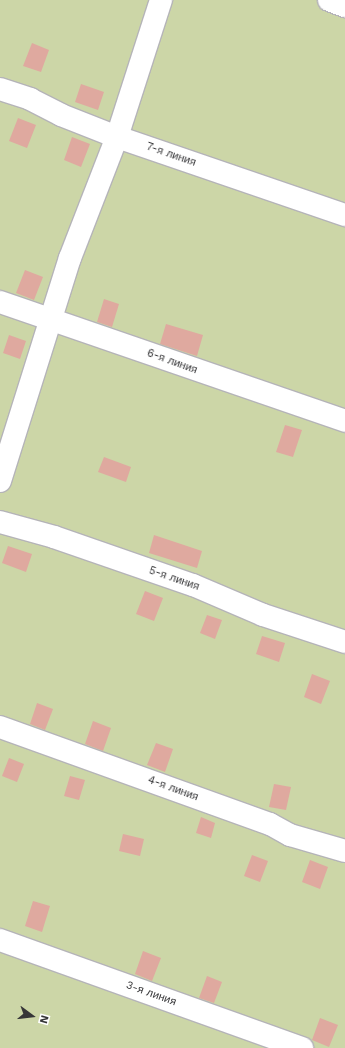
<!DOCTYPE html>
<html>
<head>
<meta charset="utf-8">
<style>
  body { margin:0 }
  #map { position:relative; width:345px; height:1048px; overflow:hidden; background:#eae9ee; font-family:"Work Sans",sans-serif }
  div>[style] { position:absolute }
  .green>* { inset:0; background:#ccd6a7 }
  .building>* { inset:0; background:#dfa99f }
  .roads { filter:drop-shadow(1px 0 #b5b4b8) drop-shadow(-1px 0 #b5b4b8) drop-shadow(0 1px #b5b4b8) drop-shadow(0 -1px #b5b4b8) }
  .street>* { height:22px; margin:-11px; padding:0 11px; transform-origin:11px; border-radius:11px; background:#fff }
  span { translate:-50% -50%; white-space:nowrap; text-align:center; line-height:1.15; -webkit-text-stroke:3px #fff; paint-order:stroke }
  .street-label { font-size:11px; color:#363638 }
  .north { position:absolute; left:12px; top:996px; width:40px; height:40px; -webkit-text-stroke:3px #fff; paint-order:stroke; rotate:105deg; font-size:11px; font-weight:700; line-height:16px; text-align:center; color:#363638 }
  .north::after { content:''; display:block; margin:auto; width:14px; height:18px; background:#363638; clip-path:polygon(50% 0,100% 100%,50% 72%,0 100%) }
</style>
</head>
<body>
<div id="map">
  <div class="green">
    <i style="clip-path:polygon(0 0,345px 0,345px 1048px,0 1048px)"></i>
  </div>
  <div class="building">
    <i style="clip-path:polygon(32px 43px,49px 50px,41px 72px,23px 66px)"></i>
    <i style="clip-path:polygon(81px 84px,104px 92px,98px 110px,75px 102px)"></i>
    <i style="clip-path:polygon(18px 118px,36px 125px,27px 148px,9px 141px)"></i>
    <i style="clip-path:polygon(72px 137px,90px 144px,81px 167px,64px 160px)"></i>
    <i style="clip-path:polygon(25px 270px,43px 277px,34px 300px,16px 293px)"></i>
    <i style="clip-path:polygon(104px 299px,119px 304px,112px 327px,97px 322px)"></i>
    <i style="clip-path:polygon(166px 324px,203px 335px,197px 356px,160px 344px)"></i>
    <i style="clip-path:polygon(9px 335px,26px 341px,20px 359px,3px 353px)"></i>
    <i style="clip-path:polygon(285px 425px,302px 430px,293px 457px,276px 452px)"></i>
    <i style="clip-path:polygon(104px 457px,131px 467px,126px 482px,98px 472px)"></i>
    <i style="clip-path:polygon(154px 535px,202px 551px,197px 568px,149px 553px)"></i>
    <i style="clip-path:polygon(8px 546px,32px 554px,26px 572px,2px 563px)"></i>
    <i style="clip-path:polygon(145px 591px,163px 598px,154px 621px,136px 614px)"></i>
    <i style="clip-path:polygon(207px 615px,222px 620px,215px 639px,200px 633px)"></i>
    <i style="clip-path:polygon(262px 636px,285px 643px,279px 662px,256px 654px)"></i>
    <i style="clip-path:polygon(312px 674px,330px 681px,321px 704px,304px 697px)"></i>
    <i style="clip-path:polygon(37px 703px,53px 709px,45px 730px,30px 724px)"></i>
    <i style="clip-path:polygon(93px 721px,111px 728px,103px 751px,85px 744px)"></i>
    <i style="clip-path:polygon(156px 743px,173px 749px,165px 772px,147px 765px)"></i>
    <i style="clip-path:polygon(9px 758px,24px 764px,17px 782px,2px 776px)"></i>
    <i style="clip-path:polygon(70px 776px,85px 780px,79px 800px,64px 796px)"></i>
    <i style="clip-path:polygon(274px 784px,291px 787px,286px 810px,269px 807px)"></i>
    <i style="clip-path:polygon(201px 817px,215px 823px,211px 838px,196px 833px)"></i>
    <i style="clip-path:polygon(123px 834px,144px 839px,140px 856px,119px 851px)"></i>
    <i style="clip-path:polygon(252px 855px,268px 861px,260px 882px,244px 876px)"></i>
    <i style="clip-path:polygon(310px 860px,328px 867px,320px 889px,302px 882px)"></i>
    <i style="clip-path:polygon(33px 901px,50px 906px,42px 932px,25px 926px)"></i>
    <i style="clip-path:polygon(143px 951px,161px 958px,152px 981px,135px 974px)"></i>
    <i style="clip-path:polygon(207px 976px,222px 982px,214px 1003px,199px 998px)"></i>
    <i style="clip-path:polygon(320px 1018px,338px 1025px,329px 1047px,312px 1040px)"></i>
  </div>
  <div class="roads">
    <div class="street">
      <i style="left:329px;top:0;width:17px;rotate:21deg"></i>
      <i style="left:0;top:89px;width:32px;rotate:18deg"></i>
      <i style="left:30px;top:99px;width:35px;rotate:27deg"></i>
      <i style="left:61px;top:115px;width:60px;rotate:21.4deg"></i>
      <i style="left:117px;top:137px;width:241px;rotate:18.9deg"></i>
      <i style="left:0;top:302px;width:365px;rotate:19deg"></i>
      <i style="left:0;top:481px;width:234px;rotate:-72.6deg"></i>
      <i style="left:70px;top:258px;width:130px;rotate:-68.8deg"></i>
      <i style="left:117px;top:137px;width:144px;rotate:-72.2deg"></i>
      <i style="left:0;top:522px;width:56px;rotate:15.5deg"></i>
      <i style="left:54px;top:537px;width:147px;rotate:19.1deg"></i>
      <i style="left:193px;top:585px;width:76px;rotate:23.2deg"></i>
      <i style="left:263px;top:615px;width:86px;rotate:18.2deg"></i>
      <i style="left:0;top:727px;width:287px;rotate:19.8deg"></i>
      <i style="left:270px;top:824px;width:23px;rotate:29deg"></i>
      <i style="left:290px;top:835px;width:57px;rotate:16.2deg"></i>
      <i style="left:0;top:940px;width:321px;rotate:19.7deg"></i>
    </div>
  </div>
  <div class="street-label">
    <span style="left:171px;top:155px;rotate:19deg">7-я линия</span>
    <span style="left:172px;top:362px;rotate:20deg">6-я линия</span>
    <span style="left:174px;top:579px;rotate:19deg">5-я линия</span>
    <span style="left:173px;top:789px;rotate:20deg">4-я линия</span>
    <span style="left:151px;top:994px;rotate:20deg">3-я линия</span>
  </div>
  <div class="north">N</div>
</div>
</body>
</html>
